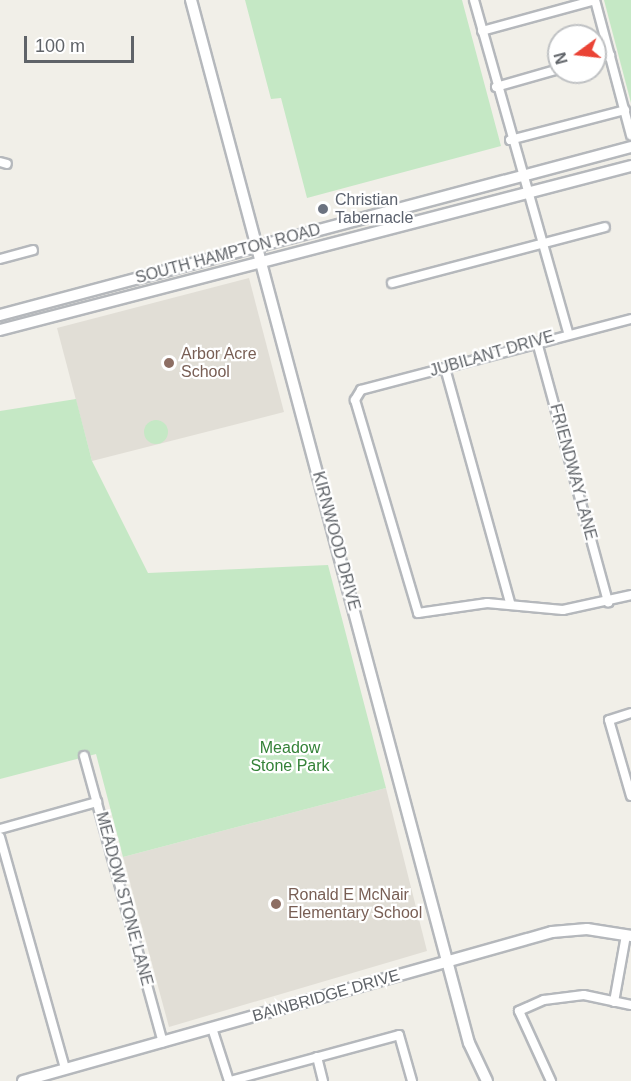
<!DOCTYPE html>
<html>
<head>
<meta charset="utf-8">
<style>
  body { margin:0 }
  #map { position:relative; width:631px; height:1081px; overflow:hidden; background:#f1efe8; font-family:Helvetica,sans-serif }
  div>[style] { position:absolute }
  .education>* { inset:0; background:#e1ded6 }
  .green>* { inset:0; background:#c5e8c5 }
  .round { border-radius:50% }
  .roads { filter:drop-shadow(2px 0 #b5b8bc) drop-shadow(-2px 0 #b5b8bc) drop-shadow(0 2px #b5b8bc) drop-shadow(0 -2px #b5b8bc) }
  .street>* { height:8px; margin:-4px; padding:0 4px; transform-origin:4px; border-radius:4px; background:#fff }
  .secondary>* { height:10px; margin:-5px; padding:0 5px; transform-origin:5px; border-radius:5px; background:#fff }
  .dots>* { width:16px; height:16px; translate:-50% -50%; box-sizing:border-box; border:3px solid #fff; border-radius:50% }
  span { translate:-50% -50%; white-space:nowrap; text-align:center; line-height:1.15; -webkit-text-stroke:4.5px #fff; paint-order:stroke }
  .worship-label { font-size:16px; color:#5b616d }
  .left { translate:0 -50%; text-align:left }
  .street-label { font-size:16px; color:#5f6368 }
  .education-label { font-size:16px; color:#785e54 }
  .park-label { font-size:16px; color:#348238 }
  .north { position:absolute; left:547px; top:24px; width:60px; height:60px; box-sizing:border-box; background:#fff; border:2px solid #bfc1c3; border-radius:50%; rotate:255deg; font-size:16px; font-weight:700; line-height:24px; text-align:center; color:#5f6368 }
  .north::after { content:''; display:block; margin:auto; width:21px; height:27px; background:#ea4335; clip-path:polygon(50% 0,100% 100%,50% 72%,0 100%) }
  .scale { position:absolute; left:24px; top:36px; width:110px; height:27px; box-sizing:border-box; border:3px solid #5f6368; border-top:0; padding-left:8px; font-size:18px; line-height:21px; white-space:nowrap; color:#5f6368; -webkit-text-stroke:4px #fff; paint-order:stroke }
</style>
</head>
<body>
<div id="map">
  <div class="education">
    <i style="clip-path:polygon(249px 278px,284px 412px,92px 461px,57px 328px)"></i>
    <i style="clip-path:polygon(386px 788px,427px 951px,169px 1027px,123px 857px)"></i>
  </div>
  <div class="green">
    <i style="clip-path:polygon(245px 0,462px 0,501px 146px,307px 198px,281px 98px,271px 99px)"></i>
    <i style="clip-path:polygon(604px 0,631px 0,631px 103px)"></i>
    <i style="clip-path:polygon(76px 399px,92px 461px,148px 573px,328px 565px,386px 788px,123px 857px,96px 754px,0 779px,0 411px)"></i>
    <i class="round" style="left:144px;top:420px;width:24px;height:24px"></i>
  </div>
  <div class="roads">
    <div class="street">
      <i style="left:474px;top:0;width:346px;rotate:74.2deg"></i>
      <i style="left:595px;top:0;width:140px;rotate:75.1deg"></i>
      <i style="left:482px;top:31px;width:117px;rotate:-15.3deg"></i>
      <i style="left:595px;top:60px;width:16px;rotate:-18deg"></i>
      <i style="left:496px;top:87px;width:66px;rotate:-15.9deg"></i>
      <i style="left:510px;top:140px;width:119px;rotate:-14.6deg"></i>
      <i style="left:0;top:162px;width:7px;rotate:16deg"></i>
      <i style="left:0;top:259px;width:34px;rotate:-15deg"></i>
      <i style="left:392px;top:283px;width:220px;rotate:-14.7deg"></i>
      <i style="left:631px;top:319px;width:279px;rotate:165.3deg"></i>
      <i style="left:361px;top:390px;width:12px;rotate:121deg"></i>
      <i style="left:355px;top:400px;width:222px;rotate:73.5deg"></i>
      <i style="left:418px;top:613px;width:70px;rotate:-8.2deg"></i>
      <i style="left:487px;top:603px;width:76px;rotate:5.3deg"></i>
      <i style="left:563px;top:610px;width:70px;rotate:-12.4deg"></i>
      <i style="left:537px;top:342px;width:270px;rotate:74.7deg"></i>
      <i style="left:445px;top:368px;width:244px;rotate:74.5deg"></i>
      <i style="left:631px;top:713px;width:23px;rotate:162deg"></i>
      <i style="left:609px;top:720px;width:79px;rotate:73.9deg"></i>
      <i style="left:84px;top:756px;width:297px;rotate:74.6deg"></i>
      <i style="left:0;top:829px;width:101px;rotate:-15.6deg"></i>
      <i style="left:0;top:837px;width:241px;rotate:74.3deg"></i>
      <i style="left:614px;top:1002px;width:68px;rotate:-79.8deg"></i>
      <i style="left:212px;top:1028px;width:56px;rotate:72.2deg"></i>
      <i style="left:317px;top:1057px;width:25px;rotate:76deg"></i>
      <i style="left:230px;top:1081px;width:175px;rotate:-15.2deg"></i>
      <i style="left:399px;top:1035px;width:48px;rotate:74.2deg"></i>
      <i style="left:551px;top:1081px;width:77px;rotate:-114.6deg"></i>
      <i style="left:519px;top:1011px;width:27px;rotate:-24deg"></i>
      <i style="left:544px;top:1000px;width:40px;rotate:-7.1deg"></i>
      <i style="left:584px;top:995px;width:48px;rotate:12deg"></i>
    </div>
    <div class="secondary">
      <i style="left:191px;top:0;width:1079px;rotate:75.08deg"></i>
      <i style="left:469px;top:1043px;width:42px;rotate:64.7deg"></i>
      <i style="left:0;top:315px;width:653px;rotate:-14.91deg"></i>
      <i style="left:0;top:330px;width:652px;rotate:-14.57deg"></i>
      <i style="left:23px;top:1081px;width:550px;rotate:-15.73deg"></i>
      <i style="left:552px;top:932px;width:35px;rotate:-5deg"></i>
      <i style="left:587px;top:929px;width:45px;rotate:9deg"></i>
    </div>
  </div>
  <div class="dots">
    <i style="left:323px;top:209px;background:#6b7280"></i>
    <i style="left:169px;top:363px;background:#8d6e63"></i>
    <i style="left:276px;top:904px;background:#8d6e63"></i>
  </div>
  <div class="worship-label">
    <span class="left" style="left:335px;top:209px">Christian<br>Tabernacle</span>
  </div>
  <div class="street-label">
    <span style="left:228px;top:254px;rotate:-15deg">SOUTH HAMPTON ROAD</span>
    <span style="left:492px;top:354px;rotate:-16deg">JUBILANT DRIVE</span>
    <span style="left:573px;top:472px;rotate:75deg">FRIENDWAY LANE</span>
    <span style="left:336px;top:541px;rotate:75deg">KIRNWOOD DRIVE</span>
    <span style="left:124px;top:899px;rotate:75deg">MEADOW STONE LANE</span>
    <span style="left:326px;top:996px;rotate:-16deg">BAINBRIDGE DRIVE</span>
  </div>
  <div class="education-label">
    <span class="left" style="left:181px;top:363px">Arbor Acre<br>School</span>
    <span class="left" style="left:288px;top:904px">Ronald E McNair<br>Elementary School</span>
  </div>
  <div class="park-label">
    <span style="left:290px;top:757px">Meadow<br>Stone Park</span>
  </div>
  <div class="north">N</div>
  <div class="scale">100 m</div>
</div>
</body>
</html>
